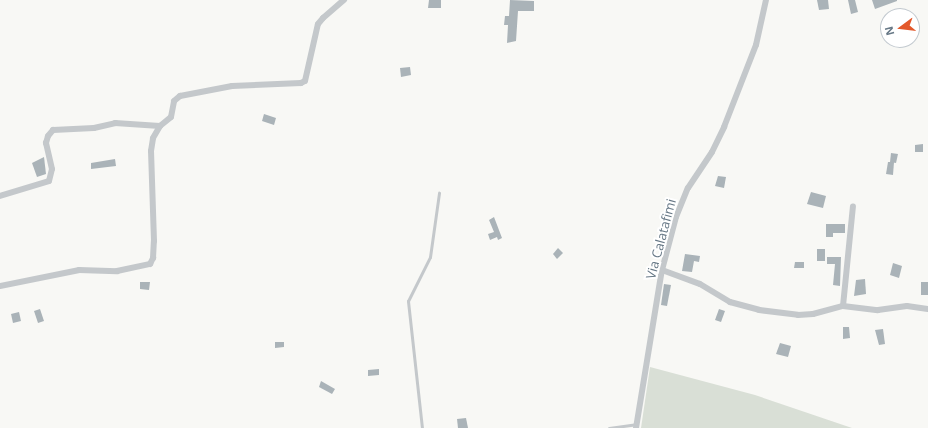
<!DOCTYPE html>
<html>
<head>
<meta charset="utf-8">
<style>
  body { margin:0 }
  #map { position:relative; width:928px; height:428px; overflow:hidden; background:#f8f8f5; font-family:"Open Sans",sans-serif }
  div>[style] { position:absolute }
  .green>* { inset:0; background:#d9dfd6 }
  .building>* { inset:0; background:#aab3b8 }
  .service>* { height:3px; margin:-1.5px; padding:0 1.5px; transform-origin:1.5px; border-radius:1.5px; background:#c4c8cb }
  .minor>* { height:6px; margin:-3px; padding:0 3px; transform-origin:3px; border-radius:3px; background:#c4c8cb }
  span { translate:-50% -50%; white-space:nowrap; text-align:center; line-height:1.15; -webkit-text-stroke:4px #fff; paint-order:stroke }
  .street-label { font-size:13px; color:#677886 }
  .north { position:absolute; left:880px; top:8px; width:40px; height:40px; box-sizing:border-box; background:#fff; border:1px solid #c2c9cf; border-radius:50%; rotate:255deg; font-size:11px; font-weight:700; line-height:16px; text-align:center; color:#677886 }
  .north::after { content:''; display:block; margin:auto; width:14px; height:18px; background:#e3582a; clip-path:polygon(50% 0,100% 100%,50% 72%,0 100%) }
</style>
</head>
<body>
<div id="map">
  <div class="green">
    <i style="clip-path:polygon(650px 367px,755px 395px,852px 428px,641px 428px)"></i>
  </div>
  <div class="building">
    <i style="clip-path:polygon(429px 0,441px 0,441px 8px,428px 8px)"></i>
    <i style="clip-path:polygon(510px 0,534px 1px,534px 11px,518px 11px,516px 41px,507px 43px,508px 25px,504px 25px,505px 16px,509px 16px)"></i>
    <i style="clip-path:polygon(817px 0,828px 0,829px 9px,819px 10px)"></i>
    <i style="clip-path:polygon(848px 0,855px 0,858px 12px,851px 14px)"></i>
    <i style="clip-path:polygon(872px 0,897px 0,897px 1px,875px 9px)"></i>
    <i style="clip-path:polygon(410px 67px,411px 75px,401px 77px,400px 68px)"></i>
    <i style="clip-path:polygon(264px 114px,276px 118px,274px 125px,262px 121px)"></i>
    <i style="clip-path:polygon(923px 144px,923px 152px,915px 152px,915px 145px)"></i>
    <i style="clip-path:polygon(891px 153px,898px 154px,896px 163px,890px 162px)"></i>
    <i style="clip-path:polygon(44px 157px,46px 174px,37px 177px,32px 163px)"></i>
    <i style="clip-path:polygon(115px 159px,116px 166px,91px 169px,91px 163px)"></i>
    <i style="clip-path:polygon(888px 162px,894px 162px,893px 175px,886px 174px)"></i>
    <i style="clip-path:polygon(718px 176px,726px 177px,724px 188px,715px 186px)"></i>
    <i style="clip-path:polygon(811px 192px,826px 196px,823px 208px,807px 204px)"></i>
    <i style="clip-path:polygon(494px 217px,502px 238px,498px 240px,497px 237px,490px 240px,488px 234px,494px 232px,489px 220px)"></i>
    <i style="clip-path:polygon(826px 224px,845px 224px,845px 233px,833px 233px,833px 237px,826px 237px)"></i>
    <i style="clip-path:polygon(558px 248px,563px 253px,557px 259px,553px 254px)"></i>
    <i style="clip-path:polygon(817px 249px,825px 249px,825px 261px,817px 261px)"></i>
    <i style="clip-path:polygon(685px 254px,700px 256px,699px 262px,694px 261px,692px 272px,682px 271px)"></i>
    <i style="clip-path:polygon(827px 257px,841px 257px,840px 286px,833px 285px,835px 264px,827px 264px)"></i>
    <i style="clip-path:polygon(795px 262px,804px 262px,804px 268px,794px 268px)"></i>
    <i style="clip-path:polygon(893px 263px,902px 266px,899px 278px,890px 275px)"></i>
    <i style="clip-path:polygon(865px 279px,866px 294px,854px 296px,856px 280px)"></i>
    <i style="clip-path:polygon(140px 282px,150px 282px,149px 290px,140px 289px)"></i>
    <i style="clip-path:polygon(921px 282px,928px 282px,928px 295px,921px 295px)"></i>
    <i style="clip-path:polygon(664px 284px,671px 285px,667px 306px,661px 305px)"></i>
    <i style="clip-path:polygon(40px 309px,44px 321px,38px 323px,34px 311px)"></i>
    <i style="clip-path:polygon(719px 309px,725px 311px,721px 322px,715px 320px)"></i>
    <i style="clip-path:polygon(19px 312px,21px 321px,13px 323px,11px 314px)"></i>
    <i style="clip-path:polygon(843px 327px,849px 327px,850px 338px,843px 339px)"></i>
    <i style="clip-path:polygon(883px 329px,885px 344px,879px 345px,875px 330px)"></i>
    <i style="clip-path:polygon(275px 342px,284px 342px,284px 347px,275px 348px)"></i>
    <i style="clip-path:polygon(780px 343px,791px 346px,788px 357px,776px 354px)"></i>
    <i style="clip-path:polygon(379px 369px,379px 375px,368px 376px,368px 370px)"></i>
    <i style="clip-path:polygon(321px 381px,335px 389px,332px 394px,319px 387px)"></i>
    <i style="clip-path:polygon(466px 418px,468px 428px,458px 428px,457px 419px)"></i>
  </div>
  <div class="service">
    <i style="left:422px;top:428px;width:128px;rotate:-96.3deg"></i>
    <i style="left:408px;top:301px;width:49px;rotate:-63.4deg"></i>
    <i style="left:430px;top:257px;width:65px;rotate:-82deg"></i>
    <i style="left:609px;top:428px;width:27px;rotate:-8deg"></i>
  </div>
  <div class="minor">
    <i style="left:0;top:196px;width:51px;rotate:-17deg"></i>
    <i style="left:49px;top:181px;width:12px;rotate:-76deg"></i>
    <i style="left:52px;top:169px;width:27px;rotate:-103deg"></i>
    <i style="left:46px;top:143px;width:7px;rotate:-74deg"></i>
    <i style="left:48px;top:136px;width:8px;rotate:-50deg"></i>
    <i style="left:53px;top:130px;width:41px;rotate:-2.8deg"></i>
    <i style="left:94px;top:128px;width:22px;rotate:-13deg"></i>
    <i style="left:115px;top:123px;width:45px;rotate:3.8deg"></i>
    <i style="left:160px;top:126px;width:14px;rotate:-39deg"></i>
    <i style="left:171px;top:117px;width:16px;rotate:-79deg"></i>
    <i style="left:174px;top:101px;width:8px;rotate:-40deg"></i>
    <i style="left:180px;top:96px;width:53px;rotate:-10.9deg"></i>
    <i style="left:232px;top:86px;width:69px;rotate:-2.5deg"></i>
    <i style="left:301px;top:83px;width:4px;rotate:-27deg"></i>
    <i style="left:305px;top:81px;width:58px;rotate:-77.2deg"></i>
    <i style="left:318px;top:24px;width:8px;rotate:-50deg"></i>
    <i style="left:323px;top:18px;width:28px;rotate:-41deg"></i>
    <i style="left:662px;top:270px;width:40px;rotate:20.2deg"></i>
    <i style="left:700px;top:284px;width:35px;rotate:31deg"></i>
    <i style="left:730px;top:302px;width:30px;rotate:15deg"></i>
    <i style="left:759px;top:310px;width:39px;rotate:7deg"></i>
    <i style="left:798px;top:315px;width:15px;rotate:-4deg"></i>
    <i style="left:813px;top:314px;width:31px;rotate:-15deg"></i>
    <i style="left:843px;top:306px;width:35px;rotate:7deg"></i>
    <i style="left:878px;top:310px;width:29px;rotate:-8deg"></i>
    <i style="left:907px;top:306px;width:21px;rotate:8deg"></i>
    <i style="left:0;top:286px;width:81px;rotate:-11.4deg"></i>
    <i style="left:79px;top:270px;width:38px;rotate:2deg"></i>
    <i style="left:117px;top:271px;width:34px;rotate:-12deg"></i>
    <i style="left:150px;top:264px;width:7px;rotate:-63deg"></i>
    <i style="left:153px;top:258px;width:17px;rotate:-87deg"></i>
    <i style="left:154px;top:241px;width:90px;rotate:-91.9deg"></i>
    <i style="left:151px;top:151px;width:13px;rotate:-81deg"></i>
    <i style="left:153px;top:138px;width:14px;rotate:-60deg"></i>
    <i style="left:843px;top:306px;width:100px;rotate:-84.3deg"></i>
    <i style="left:636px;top:428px;width:160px;rotate:-80.7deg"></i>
    <i style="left:662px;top:270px;width:55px;rotate:-75.2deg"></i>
    <i style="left:676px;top:217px;width:31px;rotate:-68deg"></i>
    <i style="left:688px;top:188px;width:43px;rotate:-56.3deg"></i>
    <i style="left:712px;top:152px;width:28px;rotate:-64deg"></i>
    <i style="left:724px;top:127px;width:88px;rotate:-68.7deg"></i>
    <i style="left:756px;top:45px;width:46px;rotate:-77.5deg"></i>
  </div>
  <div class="street-label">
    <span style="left:661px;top:239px;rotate:-75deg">Via Calatafimi</span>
  </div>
  <div class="north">N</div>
</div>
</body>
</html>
